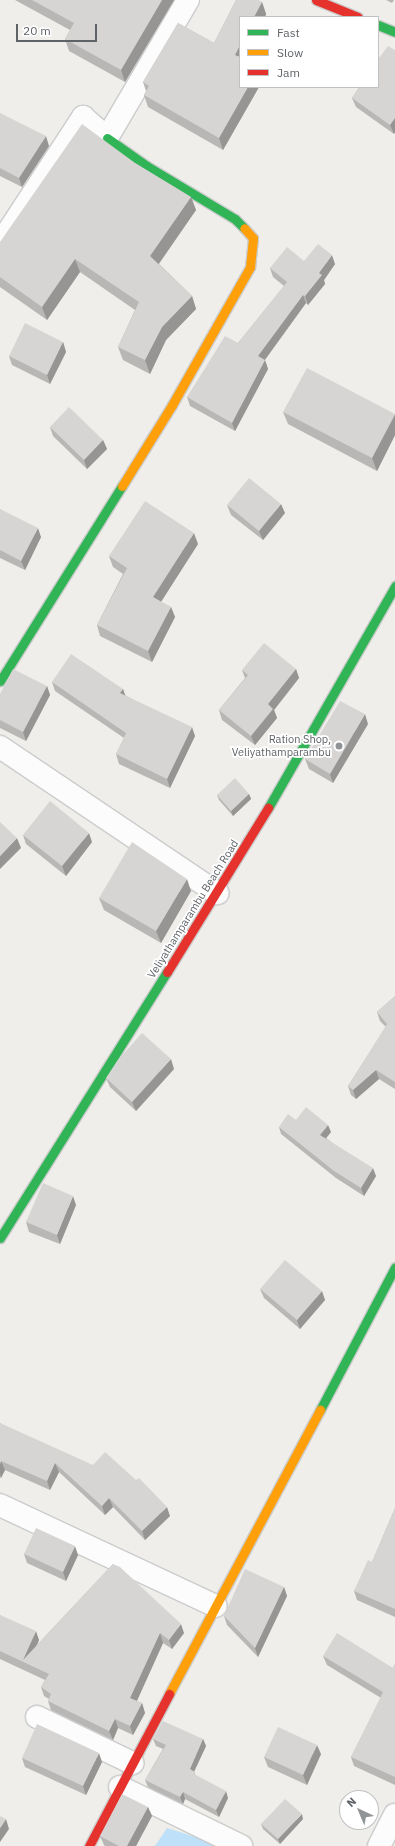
<!DOCTYPE html>
<html>
<head>
<meta charset="utf-8">
<style>
  body { margin:0 }
  #map { position:relative; width:395px; height:1846px; overflow:hidden; background:#efeeea; font-family:"IBM Plex Sans",sans-serif }
  div>[style] { position:absolute }
  .water>* { inset:0; background:#bfe0f9 }
  .roads { filter:drop-shadow(1px 0 #cbcccc) drop-shadow(-1px 0 #cbcccc) drop-shadow(0 1px #cbcccc) drop-shadow(0 -1px #cbcccc) }
  .street>* { height:22px; margin:-11px; padding:0 11px; transform-origin:11px; border-radius:11px; background:#fdfcfc }
  .fast>* { height:9px; margin:-4.5px; padding:0 4.5px; transform-origin:4.5px; border-radius:4.5px; background:#30b455 }
  .slow>* { height:9px; margin:-4.5px; padding:0 4.5px; transform-origin:4.5px; border-radius:4.5px; background:#ff9f0a }
  .jam>* { height:9px; margin:-4.5px; padding:0 4.5px; transform-origin:4.5px; border-radius:4.5px; background:#e5322d }
  .wall>* { inset:0; background:#b8b7b5 }
  .shaded-wall>* { inset:0; background:#969594 }
  .building>* { inset:0; background:#d6d5d3 }
  .dots>* { width:11px; height:11px; translate:-50% -50%; box-sizing:border-box; border:2px solid #fff; border-radius:50% }
  span { translate:-50% -50%; white-space:nowrap; text-align:center; line-height:1.15; -webkit-text-stroke:3.5px #fff; paint-order:stroke }
  .poi-label { font-size:11px; color:#5f6368 }
  .right { translate:-100% -50%; text-align:right }
  .street-label { font-size:11px; color:#5f6368 }
  .legend { position:absolute; left:239px; top:16px; width:140px; height:72px; box-sizing:border-box; background:#fff; border:1px solid #bfc1c3; margin:0; padding:5px 7px; list-style:none; font-size:12px; color:#5f6368 }
  .legend li { display:flex; align-items:center; gap:8px; height:20px }
  .legend b { width:20px; border:1px solid #bfc1c3 }
  .north { position:absolute; left:339px; top:1790px; width:40px; height:40px; box-sizing:border-box; background:#fff; border:1px solid #bfc1c3; border-radius:50%; rotate:316deg; font-size:11px; font-weight:700; line-height:16px; text-align:center; color:#5f6368 }
  .north::after { content:''; display:block; margin:auto; width:14px; height:18px; background:#919496; clip-path:polygon(50% 0,100% 100%,50% 72%,0 100%) }
  .scale { position:absolute; left:16px; top:24px; width:81px; height:18px; box-sizing:border-box; border:2px solid #5f6368; border-top:0; padding-left:5px; font-size:12px; line-height:14px; white-space:nowrap; color:#5f6368; -webkit-text-stroke:3px #fff; paint-order:stroke }
</style>
</head>
<body>
<div id="map">
  <div class="water">
    <i style="clip-path:polygon(167px 1828px,224px 1846px,155px 1846px)"></i>
  </div>
  <div class="roads">
    <div class="street">
      <i style="left:0;top:244px;width:152px;rotate:-56.8deg"></i>
      <i style="left:83px;top:117px;width:32px;rotate:41deg"></i>
      <i style="left:107px;top:138px;width:160px;rotate:-59.6deg"></i>
      <i style="left:0;top:747px;width:262px;rotate:33.9deg"></i>
      <i style="left:0;top:1505px;width:238px;rotate:25.1deg"></i>
      <i style="left:37px;top:1717px;width:106px;rotate:25.8deg"></i>
      <i style="left:120px;top:1787px;width:135px;rotate:26deg"></i>
      <i style="left:379px;top:1846px;width:35px;rotate:-63deg"></i>
    </div>
    <div class="fast">
      <i style="left:378px;top:25px;width:18px;rotate:22deg"></i>
      <i style="left:107px;top:138px;width:49px;rotate:35deg"></i>
      <i style="left:147px;top:166px;width:103px;rotate:31.1deg"></i>
      <i style="left:235px;top:219px;width:13px;rotate:45deg"></i>
      <i style="left:0;top:681px;width:230px;rotate:-58deg"></i>
      <i style="left:268px;top:808px;width:256px;rotate:-60.2deg"></i>
      <i style="left:0;top:1238px;width:314px;rotate:-57.9deg"></i>
      <i style="left:320px;top:1410px;width:161px;rotate:-62.3deg"></i>
    </div>
    <div class="slow">
      <i style="left:122px;top:486px;width:95px;rotate:-58.3deg"></i>
      <i style="left:172px;top:405px;width:159px;rotate:-60.5deg"></i>
      <i style="left:250px;top:267px;width:29px;rotate:-84deg"></i>
      <i style="left:253px;top:238px;width:13px;rotate:-132deg"></i>
      <i style="left:169px;top:1694px;width:322px;rotate:-62deg"></i>
    </div>
    <div class="jam">
      <i style="left:316px;top:0;width:45px;rotate:22deg"></i>
      <i style="left:167px;top:972px;width:193px;rotate:-58.4deg"></i>
      <i style="left:89px;top:1846px;width:172px;rotate:-62.2deg"></i>
    </div>
  </div>
  <div class="wall">
    <i style="clip-path:polygon(15px 0,174px 0,125px 82px,69px 51px,65px 39px,70px 30px)"></i>
    <i style="clip-path:polygon(236px 0,257px 0,262px 2px,266px 14px,265px 17px,240px 17px,240px 87px,259px 87px,223px 150px,148px 107px,144px 95px,146px 91px,143px 82px,178px 23px,214px 43px)"></i>
    <i style="clip-path:polygon(386px 0,394px 0,392px 3px)"></i>
    <i style="clip-path:polygon(395px 50px,395px 132px,394px 134px,356px 107px,352px 98px,379px 58px)"></i>
    <i style="clip-path:polygon(0 113px,49px 146px,22px 187px,0 176px)"></i>
    <i style="clip-path:polygon(135px 163px,191px 197px,196px 210px,159px 264px,192px 296px,196px 309px,166px 340px,150px 374px,123px 360px,118px 347px,135px 310px,80px 272px,47px 320px,0 287px,0 242px)"></i>
    <i style="clip-path:polygon(304px 261px,335px 264px,324px 280px,325px 284px,308px 305px,306px 303px,265px 360px,268px 369px,235px 431px,190px 406px,187px 397px,238px 343px,284px 286px,273px 277px,270px 268px)"></i>
    <i style="clip-path:polygon(63px 342px,66px 352px,50px 384px,12px 365px,9px 356px)"></i>
    <i style="clip-path:polygon(283px 412px,395px 414px,395px 435px,377px 471px,288px 424px)"></i>
    <i style="clip-path:polygon(50px 427px,103px 440px,107px 449px,87px 469px,53px 436px)"></i>
    <i style="clip-path:polygon(227px 505px,285px 513px,263px 540px,231px 515px)"></i>
    <i style="clip-path:polygon(0 509px,41px 537px,25px 570px,0 558px)"></i>
    <i style="clip-path:polygon(198px 544px,161px 602px,171px 607px,175px 617px,152px 662px,100px 636px,97px 625px,123px 574px,113px 567px,109px 556px)"></i>
    <i style="clip-path:polygon(296px 669px,299px 678px,274px 710px,277px 718px,255px 745px,222px 720px,219px 710px,245px 678px,242px 670px)"></i>
    <i style="clip-path:polygon(52px 682px,123px 689px,125px 695px,195px 736px,170px 788px,119px 764px,116px 754px,124px 738px,55px 691px)"></i>
    <i style="clip-path:polygon(47px 686px,50px 695px,26px 741px,0 728px,0 694px)"></i>
    <i style="clip-path:polygon(368px 724px,333px 783px,309px 769px,305px 759px)"></i>
    <i style="clip-path:polygon(249px 794px,251px 799px,233px 816px,219px 800px,217px 795px)"></i>
    <i style="clip-path:polygon(23px 835px,92px 842px,66px 876px,26px 844px)"></i>
    <i style="clip-path:polygon(191px 891px,161px 943px,104px 910px,99px 898px)"></i>
    <i style="clip-path:polygon(395px 996px,395px 1089px,379px 1079px,356px 1099px,351px 1095px,348px 1086px,386px 1027px,380px 1021px,377px 1012px)"></i>
    <i style="clip-path:polygon(174px 1069px,136px 1111px,110px 1087px,106px 1078px)"></i>
    <i style="clip-path:polygon(296px 1120px,331px 1132px,326px 1138px,376px 1176px,364px 1196px,336px 1178px,281px 1134px,279px 1127px)"></i>
    <i style="clip-path:polygon(76px 1205px,60px 1244px,29px 1232px,26px 1222px)"></i>
    <i style="clip-path:polygon(260px 1289px,325px 1300px,300px 1329px,264px 1298px)"></i>
    <i style="clip-path:polygon(0 1423px,170px 1516px,145px 1540px,113px 1507px,105px 1515px,59px 1472px,50px 1490px,5px 1470px,1px 1478px,0 1477px)"></i>
    <i style="clip-path:polygon(395px 1508px,395px 1617px,357px 1600px,354px 1591px,372px 1562px)"></i>
    <i style="clip-path:polygon(24px 1554px,78px 1555px,66px 1581px,27px 1563px)"></i>
    <i style="clip-path:polygon(113px 1564px,184px 1633px,172px 1649px,163px 1643px,137px 1701px,142px 1703px,145px 1713px,133px 1735px,118px 1728px,113px 1740px,51px 1710px,48px 1701px,49px 1699px,44px 1696px,41px 1687px,45px 1680px,0 1659px,0 1615px,39px 1640px,37px 1645px)"></i>
    <i style="clip-path:polygon(284px 1587px,287px 1596px,258px 1657px,227px 1625px,224px 1616px)"></i>
    <i style="clip-path:polygon(323px 1656px,393px 1668px,395px 1664px,395px 1785px,354px 1766px,351px 1757px,381px 1698px,327px 1665px)"></i>
    <i style="clip-path:polygon(153px 1739px,203px 1739px,206px 1746px,194px 1772px,196px 1776px,228px 1798px,219px 1817px,185px 1799px,183px 1804px,148px 1787px,145px 1780px,163px 1749px,156px 1746px)"></i>
    <i style="clip-path:polygon(321px 1754px,307px 1785px,268px 1767px,264px 1757px)"></i>
    <i style="clip-path:polygon(22px 1758px,102px 1762px,86px 1795px,25px 1767px)"></i>
    <i style="clip-path:polygon(148px 1807px,152px 1816px,136px 1846px,105px 1846px,104px 1845px,100px 1836px)"></i>
    <i style="clip-path:polygon(303px 1819px,280px 1844px,263px 1829px,261px 1824px)"></i>
  </div>
  <div class="shaded-wall">
    <i style="clip-path:polygon(162px 0,174px 0,125px 82px,121px 70px)"></i>
    <i style="clip-path:polygon(262px 2px,266px 14px,265px 17px,254px 17px)"></i>
    <i style="clip-path:polygon(240px 45px,240px 65px,235px 55px)"></i>
    <i style="clip-path:polygon(248px 87px,259px 87px,223px 150px,219px 138px)"></i>
    <i style="clip-path:polygon(395px 118px,395px 132px,394px 134px,390px 125px)"></i>
    <i style="clip-path:polygon(46px 136px,49px 146px,22px 187px,19px 178px)"></i>
    <i style="clip-path:polygon(191px 197px,196px 210px,155px 269px,150px 256px)"></i>
    <i style="clip-path:polygon(332px 255px,335px 264px,324px 280px,325px 284px,308px 305px,305px 296px,319px 273px)"></i>
    <i style="clip-path:polygon(75px 259px,80px 272px,47px 320px,42px 307px)"></i>
    <i style="clip-path:polygon(303px 295px,306px 303px,261px 365px,258px 356px)"></i>
    <i style="clip-path:polygon(192px 296px,196px 309px,166px 340px,150px 374px,145px 360px,162px 327px)"></i>
    <i style="clip-path:polygon(63px 342px,66px 352px,50px 384px,47px 375px)"></i>
    <i style="clip-path:polygon(265px 360px,268px 369px,235px 431px,232px 423px)"></i>
    <i style="clip-path:polygon(395px 415px,395px 435px,377px 471px,372px 458px)"></i>
    <i style="clip-path:polygon(103px 440px,107px 449px,87px 469px,84px 460px)"></i>
    <i style="clip-path:polygon(281px 504px,285px 513px,263px 540px,259px 531px)"></i>
    <i style="clip-path:polygon(38px 528px,41px 537px,25px 570px,21px 561px)"></i>
    <i style="clip-path:polygon(194px 533px,198px 544px,157px 608px,153px 597px)"></i>
    <i style="clip-path:polygon(171px 607px,175px 617px,152px 662px,148px 651px)"></i>
    <i style="clip-path:polygon(296px 669px,299px 678px,274px 710px,277px 718px,255px 745px,251px 736px,268px 704px)"></i>
    <i style="clip-path:polygon(47px 686px,50px 695px,26px 741px,23px 732px)"></i>
    <i style="clip-path:polygon(123px 689px,126px 698px,120px 693px)"></i>
    <i style="clip-path:polygon(365px 714px,368px 724px,333px 783px,330px 774px)"></i>
    <i style="clip-path:polygon(192px 727px,195px 736px,170px 788px,167px 779px)"></i>
    <i style="clip-path:polygon(249px 794px,251px 799px,233px 816px,231px 811px)"></i>
    <i style="clip-path:polygon(89px 833px,92px 842px,66px 876px,62px 866px)"></i>
    <i style="clip-path:polygon(17px 838px,21px 848px,0 869px,0 856px)"></i>
    <i style="clip-path:polygon(187px 879px,191px 891px,161px 943px,156px 931px)"></i>
    <i style="clip-path:polygon(171px 1059px,174px 1069px,136px 1111px,132px 1102px)"></i>
    <i style="clip-path:polygon(376px 1070px,379px 1079px,356px 1099px,353px 1090px)"></i>
    <i style="clip-path:polygon(328px 1125px,331px 1132px,323px 1142px,320px 1135px)"></i>
    <i style="clip-path:polygon(373px 1168px,376px 1176px,364px 1196px,361px 1188px)"></i>
    <i style="clip-path:polygon(73px 1196px,76px 1205px,60px 1244px,57px 1235px)"></i>
    <i style="clip-path:polygon(322px 1291px,325px 1300px,300px 1329px,297px 1320px)"></i>
    <i style="clip-path:polygon(1px 1461px,5px 1470px,1px 1478px,0 1474px,0 1464px)"></i>
    <i style="clip-path:polygon(55px 1463px,59px 1472px,50px 1490px,47px 1481px)"></i>
    <i style="clip-path:polygon(109px 1498px,113px 1507px,105px 1515px,102px 1506px)"></i>
    <i style="clip-path:polygon(167px 1507px,170px 1516px,145px 1540px,142px 1531px)"></i>
    <i style="clip-path:polygon(75px 1546px,78px 1555px,66px 1581px,63px 1572px)"></i>
    <i style="clip-path:polygon(284px 1587px,287px 1596px,258px 1657px,255px 1648px)"></i>
    <i style="clip-path:polygon(181px 1624px,184px 1633px,172px 1649px,169px 1640px)"></i>
    <i style="clip-path:polygon(36px 1631px,39px 1640px,28px 1664px,23px 1660px)"></i>
    <i style="clip-path:polygon(160px 1633px,163px 1643px,134px 1707px,130px 1698px)"></i>
    <i style="clip-path:polygon(142px 1703px,145px 1713px,133px 1735px,130px 1726px)"></i>
    <i style="clip-path:polygon(115px 1719px,118px 1728px,113px 1740px,109px 1731px)"></i>
    <i style="clip-path:polygon(203px 1739px,206px 1746px,192px 1776px,190px 1769px)"></i>
    <i style="clip-path:polygon(317px 1745px,321px 1754px,307px 1785px,303px 1775px)"></i>
    <i style="clip-path:polygon(99px 1753px,102px 1762px,86px 1795px,83px 1786px)"></i>
    <i style="clip-path:polygon(226px 1791px,228px 1798px,219px 1817px,216px 1810px)"></i>
    <i style="clip-path:polygon(183px 1792px,185px 1799px,183px 1804px,180px 1797px)"></i>
    <i style="clip-path:polygon(148px 1807px,152px 1816px,136px 1846px,127px 1846px)"></i>
    <i style="clip-path:polygon(302px 1814px,303px 1819px,280px 1844px,278px 1839px)"></i>
    <i style="clip-path:polygon(6px 1819px,9px 1829px,0 1842px,0 1828px)"></i>
  </div>
  <div class="building">
    <i style="clip-path:polygon(32px 0,162px 0,121px 70px,65px 39px,74px 23px)"></i>
    <i style="clip-path:polygon(236px 0,257px 0,262px 2px,254px 17px,240px 17px,240px 45px,235px 55px,240px 57px,240px 87px,248px 87px,219px 138px,144px 95px,149px 86px,143px 82px,178px 23px,214px 43px)"></i>
    <i style="clip-path:polygon(388px 46px,395px 50px,395px 118px,390px 125px,352px 98px,360px 87px,378px 87px,378px 57px,379px 58px)"></i>
    <i style="clip-path:polygon(0 113px,46px 136px,19px 178px,0 168px)"></i>
    <i style="clip-path:polygon(82px 124px,135px 163px,191px 197px,150px 256px,192px 296px,162px 327px,145px 360px,118px 347px,139px 302px,75px 259px,42px 307px,0 277px,0 242px)"></i>
    <i style="clip-path:polygon(318px 244px,332px 255px,319px 273px,322px 275px,305px 296px,303px 295px,258px 356px,265px 360px,232px 423px,187px 397px,225px 336px,238px 343px,287px 282px,270px 268px,287px 247px,304px 261px)"></i>
    <i style="clip-path:polygon(25px 323px,63px 342px,47px 375px,9px 356px)"></i>
    <i style="clip-path:polygon(307px 368px,395px 414px,372px 458px,283px 412px)"></i>
    <i style="clip-path:polygon(69px 407px,103px 440px,84px 460px,50px 427px)"></i>
    <i style="clip-path:polygon(249px 478px,281px 504px,259px 531px,227px 505px)"></i>
    <i style="clip-path:polygon(145px 501px,194px 533px,153px 597px,171px 607px,148px 651px,97px 625px,127px 568px,109px 556px)"></i>
    <i style="clip-path:polygon(0 509px,38px 528px,21px 561px,0 550px)"></i>
    <i style="clip-path:polygon(264px 643px,296px 669px,268px 704px,273px 709px,251px 736px,219px 710px,248px 675px,242px 670px)"></i>
    <i style="clip-path:polygon(71px 654px,123px 689px,120px 693px,192px 727px,167px 779px,116px 754px,126px 733px,52px 682px)"></i>
    <i style="clip-path:polygon(13px 669px,47px 686px,23px 732px,0 720px,0 694px)"></i>
    <i style="clip-path:polygon(340px 701px,365px 714px,330px 774px,305px 759px)"></i>
    <i style="clip-path:polygon(235px 778px,249px 794px,231px 811px,217px 795px)"></i>
    <i style="clip-path:polygon(50px 801px,89px 833px,62px 866px,23px 835px)"></i>
    <i style="clip-path:polygon(0 822px,17px 838px,0 856px)"></i>
    <i style="clip-path:polygon(132px 842px,187px 879px,156px 931px,99px 898px)"></i>
    <i style="clip-path:polygon(395px 996px,395px 1082px,376px 1070px,353px 1090px,348px 1086px,387px 1024px,377px 1012px)"></i>
    <i style="clip-path:polygon(142px 1033px,171px 1059px,132px 1102px,106px 1078px,118px 1060px)"></i>
    <i style="clip-path:polygon(306px 1107px,328px 1125px,320px 1135px,373px 1168px,361px 1188px,334px 1171px,279px 1127px,288px 1114px,296px 1120px)"></i>
    <i style="clip-path:polygon(43px 1183px,73px 1196px,57px 1235px,26px 1222px)"></i>
    <i style="clip-path:polygon(285px 1260px,322px 1291px,297px 1320px,260px 1289px)"></i>
    <i style="clip-path:polygon(0 1423px,93px 1465px,105px 1452px,136px 1480px,139px 1478px,167px 1507px,142px 1531px,109px 1498px,102px 1506px,55px 1463px,47px 1481px,1px 1461px,0 1464px)"></i>
    <i style="clip-path:polygon(395px 1508px,395px 1609px,354px 1591px,368px 1560px,372px 1562px)"></i>
    <i style="clip-path:polygon(36px 1528px,75px 1546px,63px 1572px,24px 1554px)"></i>
    <i style="clip-path:polygon(113px 1564px,120px 1567px,181px 1624px,169px 1640px,160px 1633px,130px 1698px,142px 1703px,130px 1726px,115px 1719px,109px 1731px,48px 1701px,51px 1694px,41px 1687px,49px 1674px,0 1651px,0 1615px,36px 1631px,23px 1660px)"></i>
    <i style="clip-path:polygon(245px 1569px,284px 1587px,255px 1648px,224px 1616px)"></i>
    <i style="clip-path:polygon(337px 1633px,393px 1668px,395px 1664px,395px 1777px,351px 1757px,383px 1692px,323px 1656px)"></i>
    <i style="clip-path:polygon(163px 1721px,203px 1739px,190px 1769px,195px 1772px,194px 1774px,226px 1791px,216px 1810px,183px 1792px,180px 1797px,145px 1780px,166px 1745px,153px 1739px)"></i>
    <i style="clip-path:polygon(37px 1724px,99px 1753px,83px 1786px,22px 1758px)"></i>
    <i style="clip-path:polygon(278px 1727px,317px 1745px,303px 1775px,264px 1757px)"></i>
    <i style="clip-path:polygon(122px 1794px,148px 1807px,127px 1846px,119px 1846px,100px 1836px)"></i>
    <i style="clip-path:polygon(285px 1799px,302px 1814px,278px 1839px,261px 1824px)"></i>
    <i style="clip-path:polygon(0 1816px,6px 1819px,0 1828px)"></i>
  </div>
  <div class="dots">
    <i style="left:339px;top:746px;background:#919496"></i>
  </div>
  <div class="poi-label">
    <span class="right" style="left:331px;top:746px">Ration Shop,<br>Veliyathamparambu</span>
  </div>
  <div class="street-label">
    <span style="left:193px;top:909px;rotate:-58deg">Veliyathamparambu Beach Road</span>
  </div>
  <ul class="legend">
  <li><b style="height:5px;background:#30b455"></b>Fast</li>
  <li><b style="height:5px;background:#ff9f0a"></b>Slow</li>
  <li><b style="height:5px;background:#e5322d"></b>Jam</li>
  </ul>
  <div class="north">N</div>
  <div class="scale">20 m</div>
</div>
</body>
</html>
